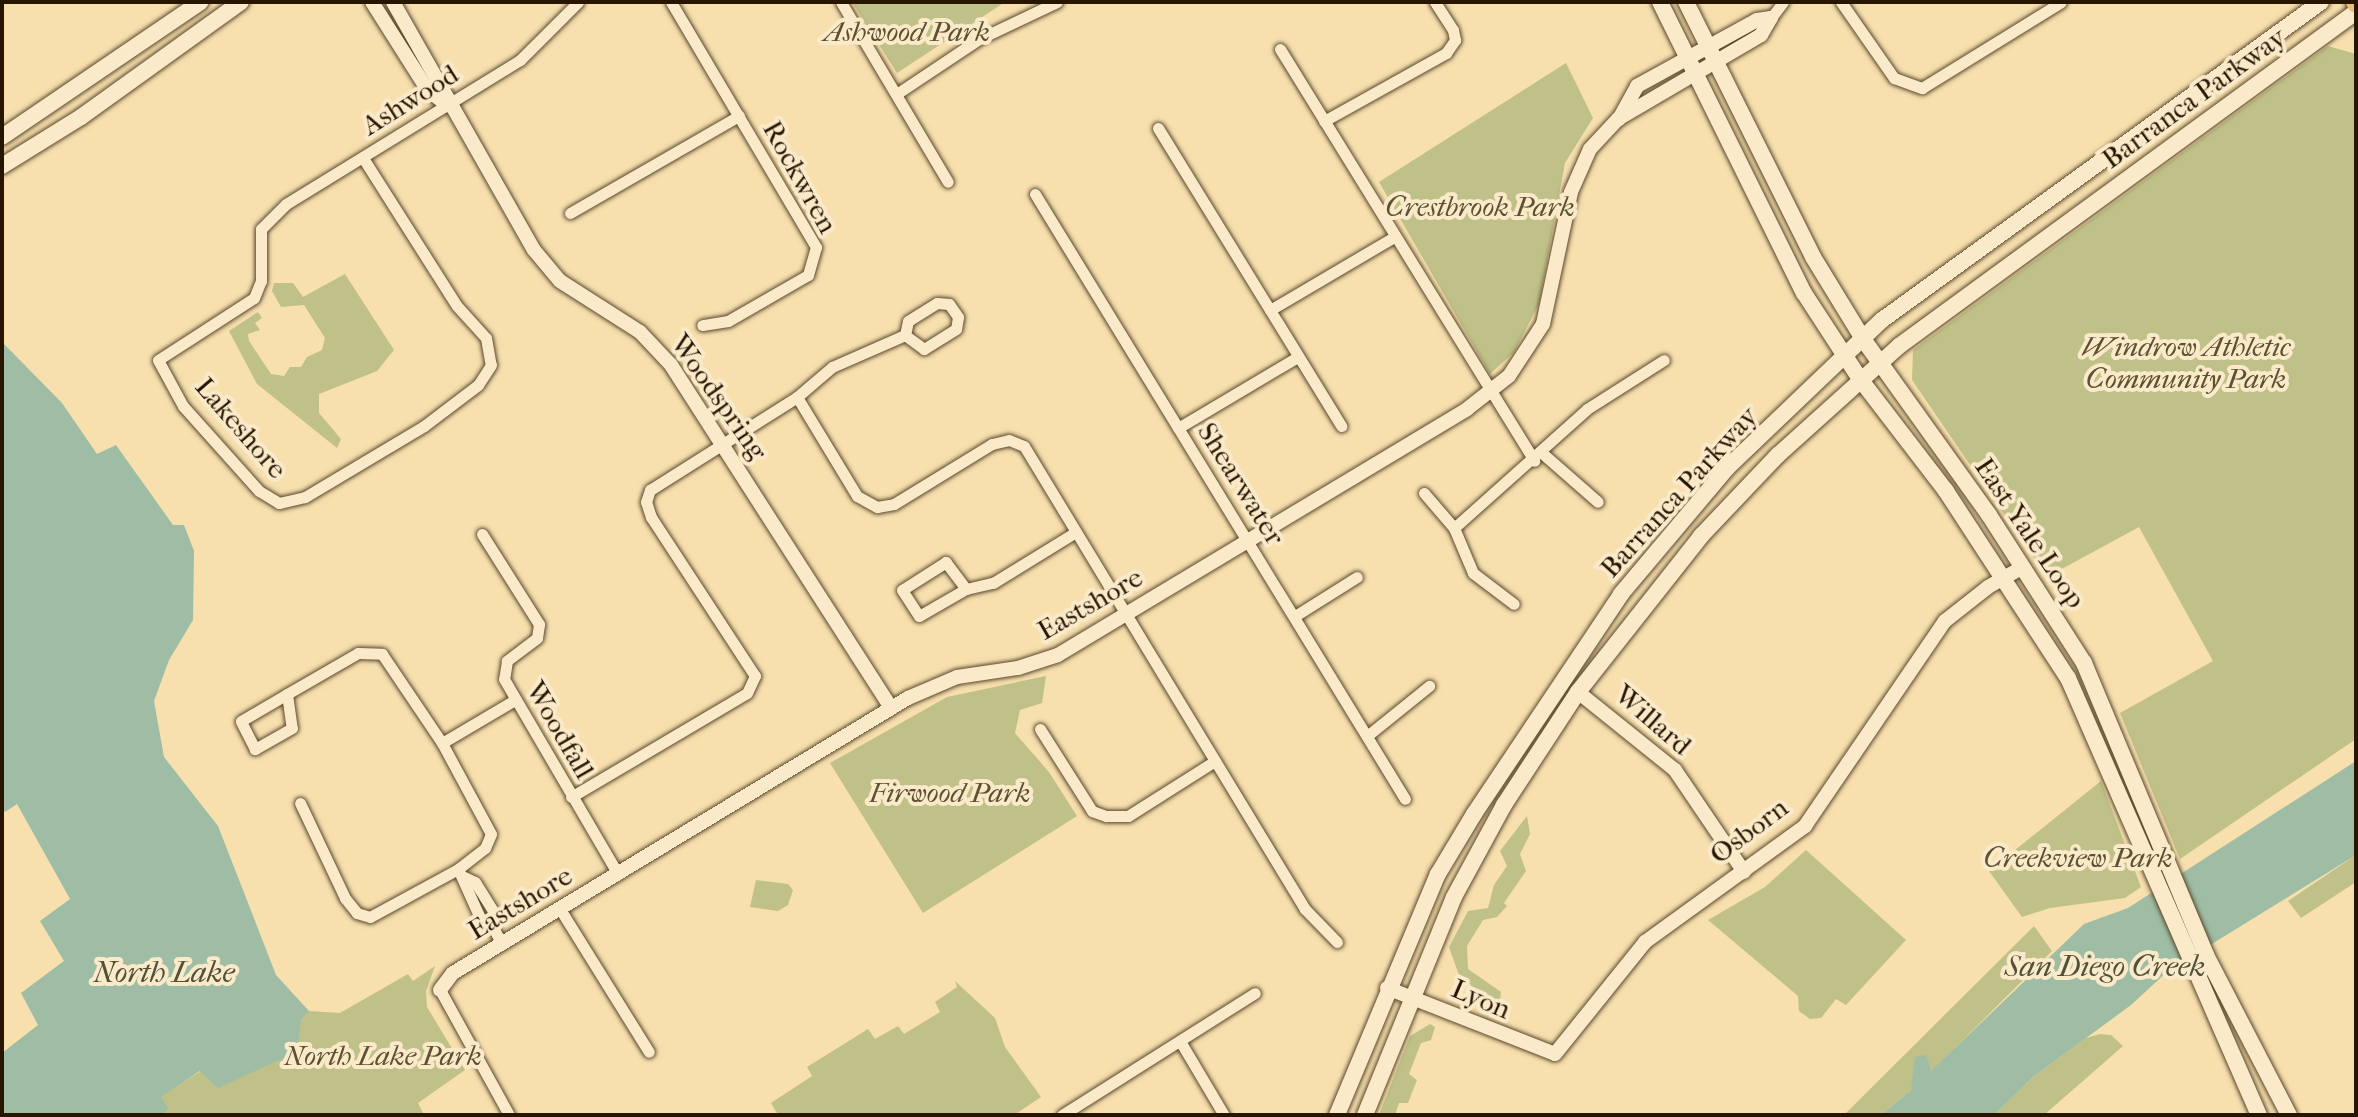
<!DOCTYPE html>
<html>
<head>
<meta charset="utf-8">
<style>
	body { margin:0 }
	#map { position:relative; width:2358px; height:1117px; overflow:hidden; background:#f7dfae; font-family:"IM FELL French Canon",serif }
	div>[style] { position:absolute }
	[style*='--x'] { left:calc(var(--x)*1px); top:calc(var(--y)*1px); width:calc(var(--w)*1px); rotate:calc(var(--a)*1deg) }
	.green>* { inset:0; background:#bfc188 }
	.water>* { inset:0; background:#9ebda4 }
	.roads { filter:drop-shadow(0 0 2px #5b482c) drop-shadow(0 0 2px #5b482c) }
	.minor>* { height:11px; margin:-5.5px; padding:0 5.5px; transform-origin:5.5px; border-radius:5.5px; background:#faeaca }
	.tertiary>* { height:14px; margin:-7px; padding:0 7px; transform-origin:7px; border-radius:7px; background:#faeaca }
	.secondary>* { height:16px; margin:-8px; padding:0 8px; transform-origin:8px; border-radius:8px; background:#faeaca }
	.primary>* { height:18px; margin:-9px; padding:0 9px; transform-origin:9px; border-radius:9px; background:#ecc077 }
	span { translate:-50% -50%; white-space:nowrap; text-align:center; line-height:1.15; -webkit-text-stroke:8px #faeaca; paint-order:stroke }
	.park-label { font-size:28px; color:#5c5130; font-style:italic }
	.street-label { font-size:28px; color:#271500 }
	.water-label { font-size:30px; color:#515039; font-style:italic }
	.frame { position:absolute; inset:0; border:4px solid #271500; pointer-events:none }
</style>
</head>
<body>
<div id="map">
	<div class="green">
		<div style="clip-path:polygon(852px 2px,1000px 2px,1002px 4px,897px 73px)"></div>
		<div style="clip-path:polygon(2328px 46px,2356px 54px,2356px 739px,2180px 859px,2120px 713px,2213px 661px,2139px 527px,2047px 577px,1912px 380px,1913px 350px)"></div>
		<div style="clip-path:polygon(1566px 63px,1593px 118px,1565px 163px,1539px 304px,1514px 352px,1490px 374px,1379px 182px)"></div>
		<div style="clip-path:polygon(345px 274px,394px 350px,377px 371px,319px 394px,319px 413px,341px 439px,337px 448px,257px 384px,229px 331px,258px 312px,262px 318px,255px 323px,260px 330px,248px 334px,249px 341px,271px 374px,284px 376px,290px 367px,301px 367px,307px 357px,322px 350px,325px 338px,304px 305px,281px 307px,272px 291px,274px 283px,293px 283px,303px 297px)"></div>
		<div style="clip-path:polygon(1046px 676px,1042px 703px,1020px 710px,1015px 733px,1049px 772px,1077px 816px,923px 913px,830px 763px,947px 697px)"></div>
		<div style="clip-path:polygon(2101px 781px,2141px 887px,2125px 898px,2050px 908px,2022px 917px,1989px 871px)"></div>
		<div style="clip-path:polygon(1527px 816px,1530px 834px,1520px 854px,1526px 871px,1504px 903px,1507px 906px,1497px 917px,1483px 920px,1467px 946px,1468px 969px,1501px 992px,1498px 1015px,1465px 1000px,1471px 985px,1459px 975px,1449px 947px,1468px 911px,1488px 908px,1494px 885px,1507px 866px,1500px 851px)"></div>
		<div style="clip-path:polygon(1806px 850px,1906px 940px,1846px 1005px,1836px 999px,1821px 1018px,1810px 1019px,1799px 1011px,1798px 996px,1708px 920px,1765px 887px)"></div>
		<div style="clip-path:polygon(2356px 855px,2356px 882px,2301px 918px,2288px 901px)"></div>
		<div style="clip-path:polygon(756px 880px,788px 884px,793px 890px,788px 905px,778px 911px,750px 907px)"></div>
		<div style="clip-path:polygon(2034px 926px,2052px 951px,1931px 1072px,1927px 1056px,1911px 1090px,1881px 1115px,1844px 1115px)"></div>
		<div style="clip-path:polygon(435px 966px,426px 991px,427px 1007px,465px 1070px,418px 1103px,424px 1115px,163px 1115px,169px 1109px,160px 1097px,201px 1071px,301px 1021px,309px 1011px,340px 1013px,408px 974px,413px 981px)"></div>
		<div style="clip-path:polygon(955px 981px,995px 1018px,1005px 1047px,1041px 1097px,1014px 1115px,778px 1115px,771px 1103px,812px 1076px,807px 1067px,868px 1029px,875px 1039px,898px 1026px,904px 1034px,940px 1012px,935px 1002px,957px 987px)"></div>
		<div style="clip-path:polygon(1430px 1024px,1435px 1027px,1431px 1040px,1421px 1043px,1409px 1074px,1417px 1080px,1408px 1103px,1399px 1103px,1395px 1115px,1379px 1115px,1410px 1036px)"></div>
		<div style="clip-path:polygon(2100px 1034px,2111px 1035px,2123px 1046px,2044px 1115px,1994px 1115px,2033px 1077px,2086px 1038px)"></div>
	</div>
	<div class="water">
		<div style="clip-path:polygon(2px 342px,62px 403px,97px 454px,116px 445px,173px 525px,184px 525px,194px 551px,193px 620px,169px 660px,154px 701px,164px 757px,218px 826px,276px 975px,309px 1011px,301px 1021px,297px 1052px,218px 1088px,200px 1071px,161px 1097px,169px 1109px,163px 1115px,2px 1115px,2px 1053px,38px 1025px,21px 993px,64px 961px,40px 921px,70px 899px,17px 804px,5px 812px,2px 808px)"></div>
		<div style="clip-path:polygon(2356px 761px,2356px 855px,2168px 971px,2131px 1005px,2033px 1077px,1994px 1115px,1881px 1115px,1911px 1090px,1915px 1057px,1927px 1055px,1931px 1071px,2084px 924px,2128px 908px)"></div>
	</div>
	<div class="roads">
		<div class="minor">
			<div style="--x:671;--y:2;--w:285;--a:59.4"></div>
			<div style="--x:816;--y:247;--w:29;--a:106"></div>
			<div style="--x:808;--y:275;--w:92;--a:150.1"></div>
			<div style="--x:728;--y:321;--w:26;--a:171"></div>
			<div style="--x:841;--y:2;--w:209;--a:59.3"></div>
			<div style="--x:1841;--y:2;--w:93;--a:55.1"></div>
			<div style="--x:1894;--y:78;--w:30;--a:20"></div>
			<div style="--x:1922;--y:88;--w:163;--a:-31.7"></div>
			<div style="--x:1771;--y:18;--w:20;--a:-53"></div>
			<div style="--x:1280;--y:49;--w:484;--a:58.3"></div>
			<div style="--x:898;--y:93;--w:97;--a:-33.7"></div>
			<div style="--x:979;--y:39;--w:86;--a:-25.4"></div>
			<div style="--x:1324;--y:121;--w:140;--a:-29.1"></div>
			<div style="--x:1446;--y:53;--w:16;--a:-55"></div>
			<div style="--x:1455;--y:40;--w:10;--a:-101"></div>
			<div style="--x:1453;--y:30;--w:33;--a:-123"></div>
			<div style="--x:1158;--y:128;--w:350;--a:58.4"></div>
			<div style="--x:363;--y:158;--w:175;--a:57.6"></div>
			<div style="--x:457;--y:306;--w:43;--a:47.8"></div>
			<div style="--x:486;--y:338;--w:27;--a:80"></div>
			<div style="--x:491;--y:365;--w:24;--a:123"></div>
			<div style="--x:478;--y:385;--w:68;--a:142.8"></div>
			<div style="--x:424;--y:426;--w:139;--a:149.2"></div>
			<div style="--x:305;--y:497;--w:27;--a:167"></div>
			<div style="--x:279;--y:503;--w:23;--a:-149"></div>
			<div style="--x:259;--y:491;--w:114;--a:-131.8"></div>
			<div style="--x:183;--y:406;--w:52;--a:-118.5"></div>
			<div style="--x:158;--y:360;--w:114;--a:-32.9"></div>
			<div style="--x:254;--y:298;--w:18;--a:-68"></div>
			<div style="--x:261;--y:281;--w:52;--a:-90"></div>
			<div style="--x:261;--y:229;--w:35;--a:-45"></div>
			<div style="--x:286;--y:204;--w:275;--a:-31.6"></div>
			<div style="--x:520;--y:60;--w:82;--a:-45"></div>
			<div style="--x:1035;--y:194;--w:709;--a:58.55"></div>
			<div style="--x:570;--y:213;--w:195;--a:-29.9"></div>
			<div style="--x:1270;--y:310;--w:144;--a:-30.5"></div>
			<div style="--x:797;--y:397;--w:116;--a:58.8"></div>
			<div style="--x:857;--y:496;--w:23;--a:29"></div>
			<div style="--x:877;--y:507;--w:17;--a:-10"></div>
			<div style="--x:894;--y:504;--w:115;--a:-31.5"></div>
			<div style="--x:992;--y:444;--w:17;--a:-13"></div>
			<div style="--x:1009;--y:440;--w:16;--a:22"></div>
			<div style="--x:1024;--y:446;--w:542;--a:58.75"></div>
			<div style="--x:1305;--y:909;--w:46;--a:45.9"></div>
			<div style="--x:1178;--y:428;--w:137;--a:-30.7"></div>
			<div style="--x:1542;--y:453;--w:74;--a:41.2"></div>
			<div style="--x:1424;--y:493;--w:46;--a:49.4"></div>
			<div style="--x:1454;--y:528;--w:49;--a:67.1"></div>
			<div style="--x:1473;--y:573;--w:51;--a:37.1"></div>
			<div style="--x:1454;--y:528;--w:178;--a:-41.8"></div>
			<div style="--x:1587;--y:409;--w:91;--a:-32.5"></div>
			<div style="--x:482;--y:534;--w:107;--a:57.7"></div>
			<div style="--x:539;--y:624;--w:14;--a:98"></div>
			<div style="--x:537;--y:638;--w:38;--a:143"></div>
			<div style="--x:507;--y:661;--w:18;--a:99"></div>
			<div style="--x:504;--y:679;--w:226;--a:59.7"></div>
			<div style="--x:966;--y:589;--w:34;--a:-127"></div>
			<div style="--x:946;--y:562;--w:52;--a:147.5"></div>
			<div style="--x:902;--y:590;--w:31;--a:57"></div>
			<div style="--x:919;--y:616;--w:54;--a:-29.9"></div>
			<div style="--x:966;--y:589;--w:28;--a:-13"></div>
			<div style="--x:993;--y:583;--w:97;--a:-31.6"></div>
			<div style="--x:1295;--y:616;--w:73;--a:-32.2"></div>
			<div style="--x:287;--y:694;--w:34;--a:82"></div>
			<div style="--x:292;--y:728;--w:43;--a:150.4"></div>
			<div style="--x:255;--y:749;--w:31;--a:-117"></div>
			<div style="--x:241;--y:721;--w:53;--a:-30.4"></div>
			<div style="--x:287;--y:694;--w:82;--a:-30"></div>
			<div style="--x:358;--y:653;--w:24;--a:2"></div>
			<div style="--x:382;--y:654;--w:107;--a:56"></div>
			<div style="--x:442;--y:743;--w:103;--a:61.7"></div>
			<div style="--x:491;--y:834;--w:15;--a:113"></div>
			<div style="--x:485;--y:848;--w:34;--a:142"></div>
			<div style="--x:458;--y:869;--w:100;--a:151.4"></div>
			<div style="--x:370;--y:917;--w:14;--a:-163"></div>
			<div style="--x:357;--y:913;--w:19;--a:-129"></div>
			<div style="--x:345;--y:898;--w:105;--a:-115.3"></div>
			<div style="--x:1040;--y:729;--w:97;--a:57.6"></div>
			<div style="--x:1092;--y:811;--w:15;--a:20"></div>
			<div style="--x:1106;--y:816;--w:22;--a:0"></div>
			<div style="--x:1128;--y:816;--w:103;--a:-32.3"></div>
			<div style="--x:1367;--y:736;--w:80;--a:-38.9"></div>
			<div style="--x:442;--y:743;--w:82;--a:-30.6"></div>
			<div style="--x:571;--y:797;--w:204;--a:-30.6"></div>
			<div style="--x:747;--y:693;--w:19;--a:-65"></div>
			<div style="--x:755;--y:676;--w:190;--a:-123.2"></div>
			<div style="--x:651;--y:517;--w:16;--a:-108"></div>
			<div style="--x:646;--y:502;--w:13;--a:-72"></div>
			<div style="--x:650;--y:490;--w:174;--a:-32.3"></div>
			<div style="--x:797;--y:397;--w:46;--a:-40.6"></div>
			<div style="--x:832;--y:367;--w:80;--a:-23.7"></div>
			<div style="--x:905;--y:335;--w:14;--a:-78"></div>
			<div style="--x:908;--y:321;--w:34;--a:-32"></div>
			<div style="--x:937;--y:303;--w:12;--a:5"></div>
			<div style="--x:949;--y:304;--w:16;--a:55"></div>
			<div style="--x:958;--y:317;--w:12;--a:99"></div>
			<div style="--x:956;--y:329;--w:38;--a:148"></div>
			<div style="--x:924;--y:349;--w:24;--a:-144"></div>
			<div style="--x:458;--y:869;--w:54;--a:65.8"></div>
			<div style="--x:480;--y:918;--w:13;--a:29"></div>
			<div style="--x:491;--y:924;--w:23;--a:61"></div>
			<div style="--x:462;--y:876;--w:14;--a:25"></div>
			<div style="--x:475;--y:882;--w:34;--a:58"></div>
			<div style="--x:493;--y:911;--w:13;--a:99"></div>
			<div style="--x:560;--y:909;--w:168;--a:58.1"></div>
			<div style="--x:440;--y:990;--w:143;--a:61.1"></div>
			<div style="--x:1180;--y:1041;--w:86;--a:59.3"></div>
			<div style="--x:1062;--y:1115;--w:228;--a:-32.3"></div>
		</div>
		<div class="tertiary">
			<div style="--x:372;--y:2;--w:103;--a:57.7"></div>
			<div style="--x:427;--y:89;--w:26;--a:39"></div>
			<div style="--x:393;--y:2;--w:285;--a:60.4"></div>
			<div style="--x:534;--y:250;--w:40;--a:50"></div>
			<div style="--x:560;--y:281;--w:95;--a:32.5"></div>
			<div style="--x:640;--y:332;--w:45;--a:46.8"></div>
			<div style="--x:671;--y:365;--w:407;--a:57.3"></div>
			<div style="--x:1619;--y:119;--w:38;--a:-61"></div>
			<div style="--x:1637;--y:86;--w:137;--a:-28.8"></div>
			<div style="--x:1757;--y:20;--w:14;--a:-8"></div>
			<div style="--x:1578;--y:692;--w:124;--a:38.8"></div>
			<div style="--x:1675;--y:770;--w:123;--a:55.9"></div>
			<div style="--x:1387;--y:988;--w:180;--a:21.4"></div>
			<div style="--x:1555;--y:1054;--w:144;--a:-51.2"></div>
			<div style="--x:1645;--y:942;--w:198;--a:-35.9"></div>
			<div style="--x:1805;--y:826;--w:248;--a:-55.7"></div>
			<div style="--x:1945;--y:621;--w:55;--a:-38.3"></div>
			<div style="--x:1988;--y:587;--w:40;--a:-29.7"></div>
			<div style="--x:440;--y:990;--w:21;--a:-53"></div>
			<div style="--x:453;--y:973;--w:532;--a:-31.15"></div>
			<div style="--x:908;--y:698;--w:53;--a:-23.2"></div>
			<div style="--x:957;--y:677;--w:62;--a:-8.4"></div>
			<div style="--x:1018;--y:668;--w:42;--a:-18"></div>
			<div style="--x:1058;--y:655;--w:477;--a:-31"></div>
			<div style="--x:1467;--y:409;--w:53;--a:-38.2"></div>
			<div style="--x:1509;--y:376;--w:62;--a:-56.8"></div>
			<div style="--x:1543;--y:324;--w:135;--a:-78"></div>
			<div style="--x:1571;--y:192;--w:47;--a:-66.2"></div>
			<div style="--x:1590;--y:149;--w:41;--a:-47"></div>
			<div style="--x:1618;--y:119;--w:166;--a:-30.4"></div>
			<div style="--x:1761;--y:35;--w:20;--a:-60"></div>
		</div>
		<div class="secondary">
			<div style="--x:1660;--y:2;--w:325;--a:63.7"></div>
			<div style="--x:1804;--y:293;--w:103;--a:56.9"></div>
			<div style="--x:1860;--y:379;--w:141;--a:52.5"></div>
			<div style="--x:1946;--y:491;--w:223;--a:56.9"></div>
			<div style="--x:2068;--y:678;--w:477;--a:66.4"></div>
			<div style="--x:1686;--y:2;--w:285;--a:63.5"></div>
			<div style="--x:1813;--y:257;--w:96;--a:58.6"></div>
			<div style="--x:1863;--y:339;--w:216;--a:54.4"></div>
			<div style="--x:1989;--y:515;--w:176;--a:57.3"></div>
			<div style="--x:2084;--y:663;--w:316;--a:67.3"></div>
			<div style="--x:2206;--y:955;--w:180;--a:62.6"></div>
			<div style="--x:2;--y:137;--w:240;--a:-34.2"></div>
			<div style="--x:2;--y:166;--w:93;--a:-31.8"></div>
			<div style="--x:81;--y:117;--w:197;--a:-35.7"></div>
			<div style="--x:1337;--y:1115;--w:261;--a:-67.3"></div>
			<div style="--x:1438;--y:874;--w:70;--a:-59"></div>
			<div style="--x:1474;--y:814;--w:265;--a:-56.2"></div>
			<div style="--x:1621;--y:594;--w:165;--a:-49.9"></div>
			<div style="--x:1727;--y:468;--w:214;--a:-43.7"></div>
			<div style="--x:1882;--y:320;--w:542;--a:-35.92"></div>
			<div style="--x:1365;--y:1115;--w:235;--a:-67.8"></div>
			<div style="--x:1454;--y:897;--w:105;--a:-61.5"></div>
			<div style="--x:1504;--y:805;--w:135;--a:-56.8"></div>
			<div style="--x:1578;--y:692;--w:199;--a:-51.7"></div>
			<div style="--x:1701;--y:536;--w:112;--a:-46.5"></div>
			<div style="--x:1778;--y:455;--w:163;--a:-42"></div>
			<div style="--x:1899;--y:346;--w:566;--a:-36.16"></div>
		</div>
		<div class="primary">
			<div style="--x:2355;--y:2;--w:2;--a:63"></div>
		</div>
	</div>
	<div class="park-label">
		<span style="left:907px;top:32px">Ashwood Park</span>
		<span style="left:1480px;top:207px">Crestbrook Park</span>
		<span style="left:2186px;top:363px">Windrow Athletic<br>Community Park</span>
		<span style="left:950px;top:793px">Firwood Park</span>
		<span style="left:2078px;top:858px">Creekview Park</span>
		<span style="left:383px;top:1056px">North Lake Park</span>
	</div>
	<div class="street-label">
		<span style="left:2194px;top:98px;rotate:-36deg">Barranca Parkway</span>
		<span style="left:410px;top:100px;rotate:-32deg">Ashwood</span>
		<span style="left:800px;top:177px;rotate:61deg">Rockwren</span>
		<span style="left:719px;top:397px;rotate:55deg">Woodspring</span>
		<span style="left:241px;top:428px;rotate:49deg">Lakeshore</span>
		<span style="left:1241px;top:484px;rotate:58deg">Shearwater</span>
		<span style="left:1679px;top:492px;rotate:-48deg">Barranca Parkway</span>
		<span style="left:2030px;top:533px;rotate:56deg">East Yale Loop</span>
		<span style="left:1090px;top:604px;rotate:-30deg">Eastshore</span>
		<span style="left:1653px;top:720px;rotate:41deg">Willard</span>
		<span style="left:560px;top:730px;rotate:60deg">Woodfall</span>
		<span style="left:1749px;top:831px;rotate:-37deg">Osborn</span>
		<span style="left:520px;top:903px;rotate:-31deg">Eastshore</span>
		<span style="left:1481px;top:999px;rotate:23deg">Lyon</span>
	</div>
	<div class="water-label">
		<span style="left:2105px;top:967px">San Diego Creek</span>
		<span style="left:164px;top:973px">North Lake</span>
	</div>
	<div class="frame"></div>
</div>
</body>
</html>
